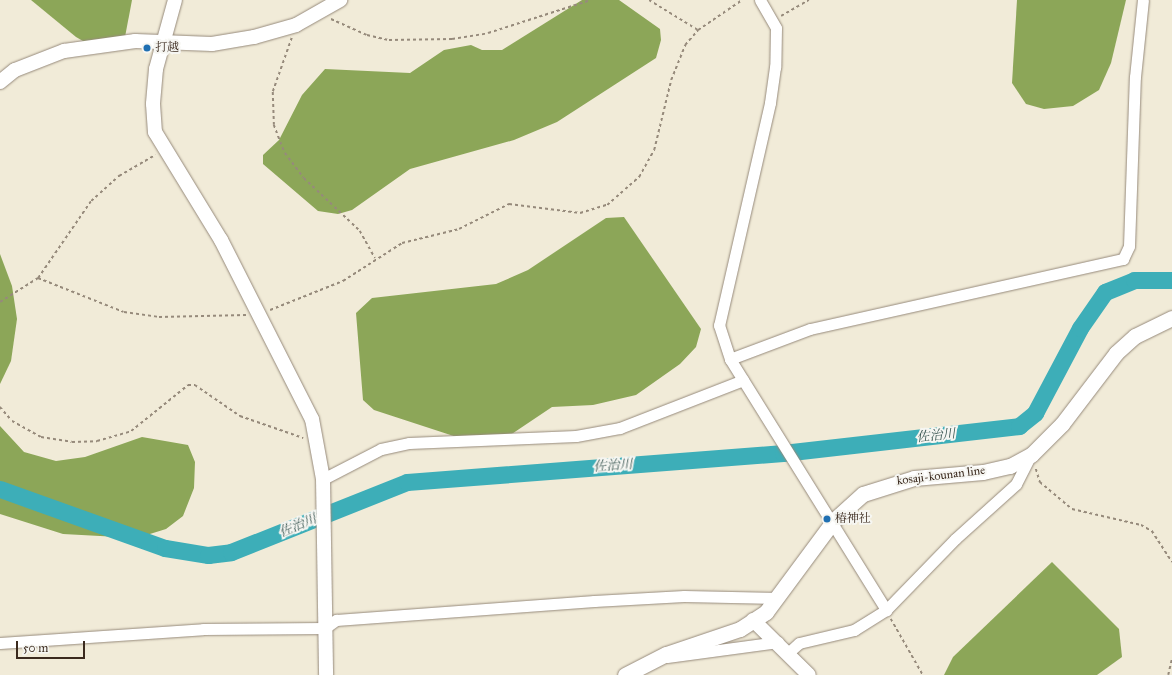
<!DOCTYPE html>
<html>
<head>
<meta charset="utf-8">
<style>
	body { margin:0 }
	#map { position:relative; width:1172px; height:675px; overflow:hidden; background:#f1ebd8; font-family:"IM FELL Great Primer","Noto Serif JP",serif }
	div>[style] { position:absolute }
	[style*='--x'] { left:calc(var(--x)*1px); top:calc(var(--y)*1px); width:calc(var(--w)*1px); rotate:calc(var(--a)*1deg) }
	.forest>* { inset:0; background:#8ca658 }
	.river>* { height:17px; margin:-8.5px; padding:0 8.5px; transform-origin:8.5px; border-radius:8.5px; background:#3daeb8 }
	.path>* { height:1.5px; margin-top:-0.75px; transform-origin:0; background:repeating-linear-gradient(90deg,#968a7b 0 3px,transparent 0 6px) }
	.roads { filter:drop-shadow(0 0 1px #968a7b) drop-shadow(0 0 1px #968a7b) }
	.minor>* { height:11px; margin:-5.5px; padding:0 5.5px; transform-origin:5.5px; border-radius:5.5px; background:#fff }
	.tertiary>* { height:14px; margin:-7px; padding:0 7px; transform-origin:7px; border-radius:7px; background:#fff }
	.secondary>* { height:15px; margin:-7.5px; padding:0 7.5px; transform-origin:7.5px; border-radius:7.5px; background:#fff }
	.dots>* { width:11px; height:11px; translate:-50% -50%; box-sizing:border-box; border:2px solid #f6f6f2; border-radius:50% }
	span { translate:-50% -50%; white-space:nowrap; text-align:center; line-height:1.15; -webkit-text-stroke:4px #f6f6f2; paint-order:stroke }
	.poi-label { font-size:12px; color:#3b2a1e }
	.left { translate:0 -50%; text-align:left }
	.street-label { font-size:12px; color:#3b2a1e }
	.water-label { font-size:13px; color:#3c5854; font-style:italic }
	.scale { position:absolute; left:16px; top:641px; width:69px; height:18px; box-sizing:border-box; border:2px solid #3b2a1e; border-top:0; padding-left:5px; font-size:12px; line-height:14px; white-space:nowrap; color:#3b2a1e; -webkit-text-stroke:3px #f6f6f2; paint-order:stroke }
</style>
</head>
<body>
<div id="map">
	<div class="forest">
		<div style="clip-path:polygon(31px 0,132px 0,125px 37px,97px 49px,76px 37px)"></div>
		<div style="clip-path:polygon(582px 0,619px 0,660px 29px,661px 40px,656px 58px,557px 122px,514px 140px,410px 169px,352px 210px,338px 214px,318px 211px,263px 164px,263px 155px,279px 140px,302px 95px,325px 69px,410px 73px,444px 50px,471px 45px,482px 50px,502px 50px)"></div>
		<div style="clip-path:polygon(1017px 0,1126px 0,1111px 63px,1099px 90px,1073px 106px,1044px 109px,1026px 104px,1012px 83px)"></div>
		<div style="clip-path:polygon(624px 217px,701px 329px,696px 347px,680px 364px,636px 395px,593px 405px,552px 407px,500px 442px,475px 443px,374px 410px,363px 400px,356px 313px,372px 298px,496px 284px,528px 270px,606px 218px)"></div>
		<div style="clip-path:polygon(0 254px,12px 286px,17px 319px,11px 361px,0 384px)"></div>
		<div style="clip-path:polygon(0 426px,24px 452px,56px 461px,85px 457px,142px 437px,188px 445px,195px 462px,194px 488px,183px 516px,166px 529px,137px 538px,63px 534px,0 514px)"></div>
		<div style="clip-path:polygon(1052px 562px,1119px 629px,1122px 657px,1097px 675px,944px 675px,953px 657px)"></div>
	</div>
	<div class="river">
		<div style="--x:0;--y:489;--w:175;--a:19.7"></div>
		<div style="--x:165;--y:548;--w:44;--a:9.2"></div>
		<div style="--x:208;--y:555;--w:23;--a:-7"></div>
		<div style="--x:231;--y:552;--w:189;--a:-21.7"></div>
		<div style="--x:407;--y:482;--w:377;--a:-4.4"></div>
		<div style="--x:783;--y:453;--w:238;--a:-6.5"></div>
		<div style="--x:1019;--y:426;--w:21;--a:-39"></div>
		<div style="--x:1035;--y:413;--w:96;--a:-62.1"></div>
		<div style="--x:1080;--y:328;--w:44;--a:-55.2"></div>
		<div style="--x:1105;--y:292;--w:31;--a:-22"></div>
		<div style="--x:1134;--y:280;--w:38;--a:0"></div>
	</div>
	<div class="path">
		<div style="--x:649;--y:0;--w:57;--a:31.5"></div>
		<div style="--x:781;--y:16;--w:32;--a:-30"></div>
		<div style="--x:331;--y:19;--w:39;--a:24"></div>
		<div style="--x:367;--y:35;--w:23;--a:13"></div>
		<div style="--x:389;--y:40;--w:63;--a:-0.9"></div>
		<div style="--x:452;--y:39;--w:36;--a:-9"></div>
		<div style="--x:488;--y:33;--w:108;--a:-17.8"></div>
		<div style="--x:292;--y:38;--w:57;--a:109.4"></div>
		<div style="--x:273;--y:92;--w:33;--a:88"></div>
		<div style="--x:274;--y:125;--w:30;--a:69"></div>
		<div style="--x:285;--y:153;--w:31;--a:53"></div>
		<div style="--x:304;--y:178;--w:77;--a:43.4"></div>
		<div style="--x:360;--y:231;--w:31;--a:61"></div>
		<div style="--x:38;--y:278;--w:92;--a:21.6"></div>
		<div style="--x:124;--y:312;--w:35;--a:8"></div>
		<div style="--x:159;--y:317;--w:87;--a:-1.3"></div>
		<div style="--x:0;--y:302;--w:45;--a:-32.3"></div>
		<div style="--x:38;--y:278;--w:93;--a:-55.5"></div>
		<div style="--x:91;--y:201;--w:38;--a:-42"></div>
		<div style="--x:119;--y:176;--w:42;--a:-30.3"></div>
		<div style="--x:270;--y:310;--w:79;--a:-21.7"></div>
		<div style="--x:343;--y:281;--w:70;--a:-32.8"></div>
		<div style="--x:402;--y:243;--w:59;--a:-13.8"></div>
		<div style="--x:459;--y:229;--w:56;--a:-26.6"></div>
		<div style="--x:509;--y:204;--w:72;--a:7.2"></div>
		<div style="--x:580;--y:213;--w:28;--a:-17"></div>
		<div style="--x:607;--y:205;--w:43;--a:-41.2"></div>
		<div style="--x:639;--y:177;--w:31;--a:-61"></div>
		<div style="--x:654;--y:150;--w:72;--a:-76.3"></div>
		<div style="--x:671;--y:80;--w:38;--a:-68"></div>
		<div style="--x:685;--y:45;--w:20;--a:-49"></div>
		<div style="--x:698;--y:30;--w:53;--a:-34.3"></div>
		<div style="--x:0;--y:407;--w:18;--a:49"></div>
		<div style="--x:12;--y:421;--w:33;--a:29"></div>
		<div style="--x:41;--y:437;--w:31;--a:9"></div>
		<div style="--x:72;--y:442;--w:25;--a:-2"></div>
		<div style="--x:97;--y:441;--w:35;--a:-16"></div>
		<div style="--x:131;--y:431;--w:73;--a:-38.9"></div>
		<div style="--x:188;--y:385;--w:7;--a:0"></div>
		<div style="--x:195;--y:385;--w:55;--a:34.6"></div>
		<div style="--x:240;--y:416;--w:67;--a:19.2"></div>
		<div style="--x:1036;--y:469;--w:14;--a:73"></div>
		<div style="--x:1040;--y:482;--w:42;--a:40.2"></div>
		<div style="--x:1072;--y:509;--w:71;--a:13.1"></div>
		<div style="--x:1141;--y:525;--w:13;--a:29"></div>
		<div style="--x:1152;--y:531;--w:37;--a:57"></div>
		<div style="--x:891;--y:619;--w:64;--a:60.3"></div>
		<div style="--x:1168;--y:675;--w:17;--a:-77"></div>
	</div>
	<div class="roads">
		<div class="minor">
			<div style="--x:760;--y:0;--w:32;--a:60"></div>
			<div style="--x:776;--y:28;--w:39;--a:91"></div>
			<div style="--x:775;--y:67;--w:36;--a:98"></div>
			<div style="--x:770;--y:103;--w:228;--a:102.9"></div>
			<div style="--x:719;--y:325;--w:36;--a:72"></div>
			<div style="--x:730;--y:359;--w:296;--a:58.1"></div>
			<div style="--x:730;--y:359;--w:85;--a:-20.6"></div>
			<div style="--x:810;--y:329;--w:321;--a:-12.6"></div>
			<div style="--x:1123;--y:259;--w:14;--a:-65"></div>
			<div style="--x:1129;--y:246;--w:169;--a:-88"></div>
			<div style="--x:1135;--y:77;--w:77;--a:-84.1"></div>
			<div style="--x:323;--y:479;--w:65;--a:-27.3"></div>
			<div style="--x:381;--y:449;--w:29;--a:-12"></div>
			<div style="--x:409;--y:443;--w:167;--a:-2.4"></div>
			<div style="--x:576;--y:436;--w:45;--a:-10.3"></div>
			<div style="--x:620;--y:428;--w:132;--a:-21.3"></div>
			<div style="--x:0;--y:643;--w:203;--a:-3.9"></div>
			<div style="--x:203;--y:629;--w:122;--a:-0.5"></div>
			<div style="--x:325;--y:628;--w:14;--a:-36"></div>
			<div style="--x:336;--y:620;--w:259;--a:-4.2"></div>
			<div style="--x:594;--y:601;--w:90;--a:-3.2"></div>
			<div style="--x:684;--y:596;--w:94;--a:1.2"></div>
			<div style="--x:789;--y:652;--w:13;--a:-42"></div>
			<div style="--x:799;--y:643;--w:57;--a:-13.3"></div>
			<div style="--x:854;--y:630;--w:38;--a:-32"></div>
			<div style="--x:886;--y:610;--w:99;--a:-45.8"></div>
			<div style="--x:955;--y:539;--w:82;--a:-42"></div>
			<div style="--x:1016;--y:484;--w:33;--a:-63"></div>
			<div style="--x:667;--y:657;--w:112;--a:-7.7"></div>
		</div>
		<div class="tertiary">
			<div style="--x:175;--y:0;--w:72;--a:105.4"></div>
			<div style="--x:156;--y:69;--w:35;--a:95"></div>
			<div style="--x:153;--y:104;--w:28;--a:86"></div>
			<div style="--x:155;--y:132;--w:127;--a:58.6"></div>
			<div style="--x:221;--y:240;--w:201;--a:63.1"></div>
			<div style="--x:312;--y:419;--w:61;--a:79.6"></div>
			<div style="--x:323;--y:479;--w:196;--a:89.1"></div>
			<div style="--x:0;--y:82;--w:19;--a:-39"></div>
			<div style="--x:15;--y:70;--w:53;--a:-21.2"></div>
			<div style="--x:64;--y:51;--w:72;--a:-8"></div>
			<div style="--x:135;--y:41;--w:77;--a:2.2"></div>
			<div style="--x:212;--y:44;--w:43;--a:-9.5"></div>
			<div style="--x:254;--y:37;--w:44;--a:-15.9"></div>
			<div style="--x:296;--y:25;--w:51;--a:-29.6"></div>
			<div style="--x:753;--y:620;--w:78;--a:44.5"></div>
		</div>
		<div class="secondary">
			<div style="--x:625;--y:675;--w:46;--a:-27.1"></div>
			<div style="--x:666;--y:654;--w:78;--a:-18.7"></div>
			<div style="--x:740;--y:629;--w:31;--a:-33"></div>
			<div style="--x:766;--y:612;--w:114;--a:-53.5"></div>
			<div style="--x:834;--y:520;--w:39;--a:-42"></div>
			<div style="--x:863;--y:494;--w:53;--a:-17.4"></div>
			<div style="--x:914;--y:478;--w:69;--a:-5"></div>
			<div style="--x:983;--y:472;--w:28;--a:-13"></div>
			<div style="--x:1010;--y:466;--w:24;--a:-28"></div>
			<div style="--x:1031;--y:455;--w:44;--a:-45"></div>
			<div style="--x:1062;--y:424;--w:89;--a:-52.7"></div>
			<div style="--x:1116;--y:353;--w:25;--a:-42"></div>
			<div style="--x:1135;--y:336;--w:41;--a:-25.9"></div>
		</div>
	</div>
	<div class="dots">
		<div style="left:147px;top:48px;background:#1f6fb2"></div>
		<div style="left:827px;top:519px;background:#1f6fb2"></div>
	</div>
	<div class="poi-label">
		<span class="left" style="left:155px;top:48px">打越</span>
		<span class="left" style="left:835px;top:519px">椿神社</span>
	</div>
	<div class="street-label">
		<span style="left:941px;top:476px;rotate:-7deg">kosaji-kounan line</span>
	</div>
	<div class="water-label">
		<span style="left:936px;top:436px;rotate:-6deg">佐治川</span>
		<span style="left:613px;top:466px;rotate:-4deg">佐治川</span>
		<span style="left:298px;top:526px;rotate:-23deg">佐治川</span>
	</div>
	<div class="scale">50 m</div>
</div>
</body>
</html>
